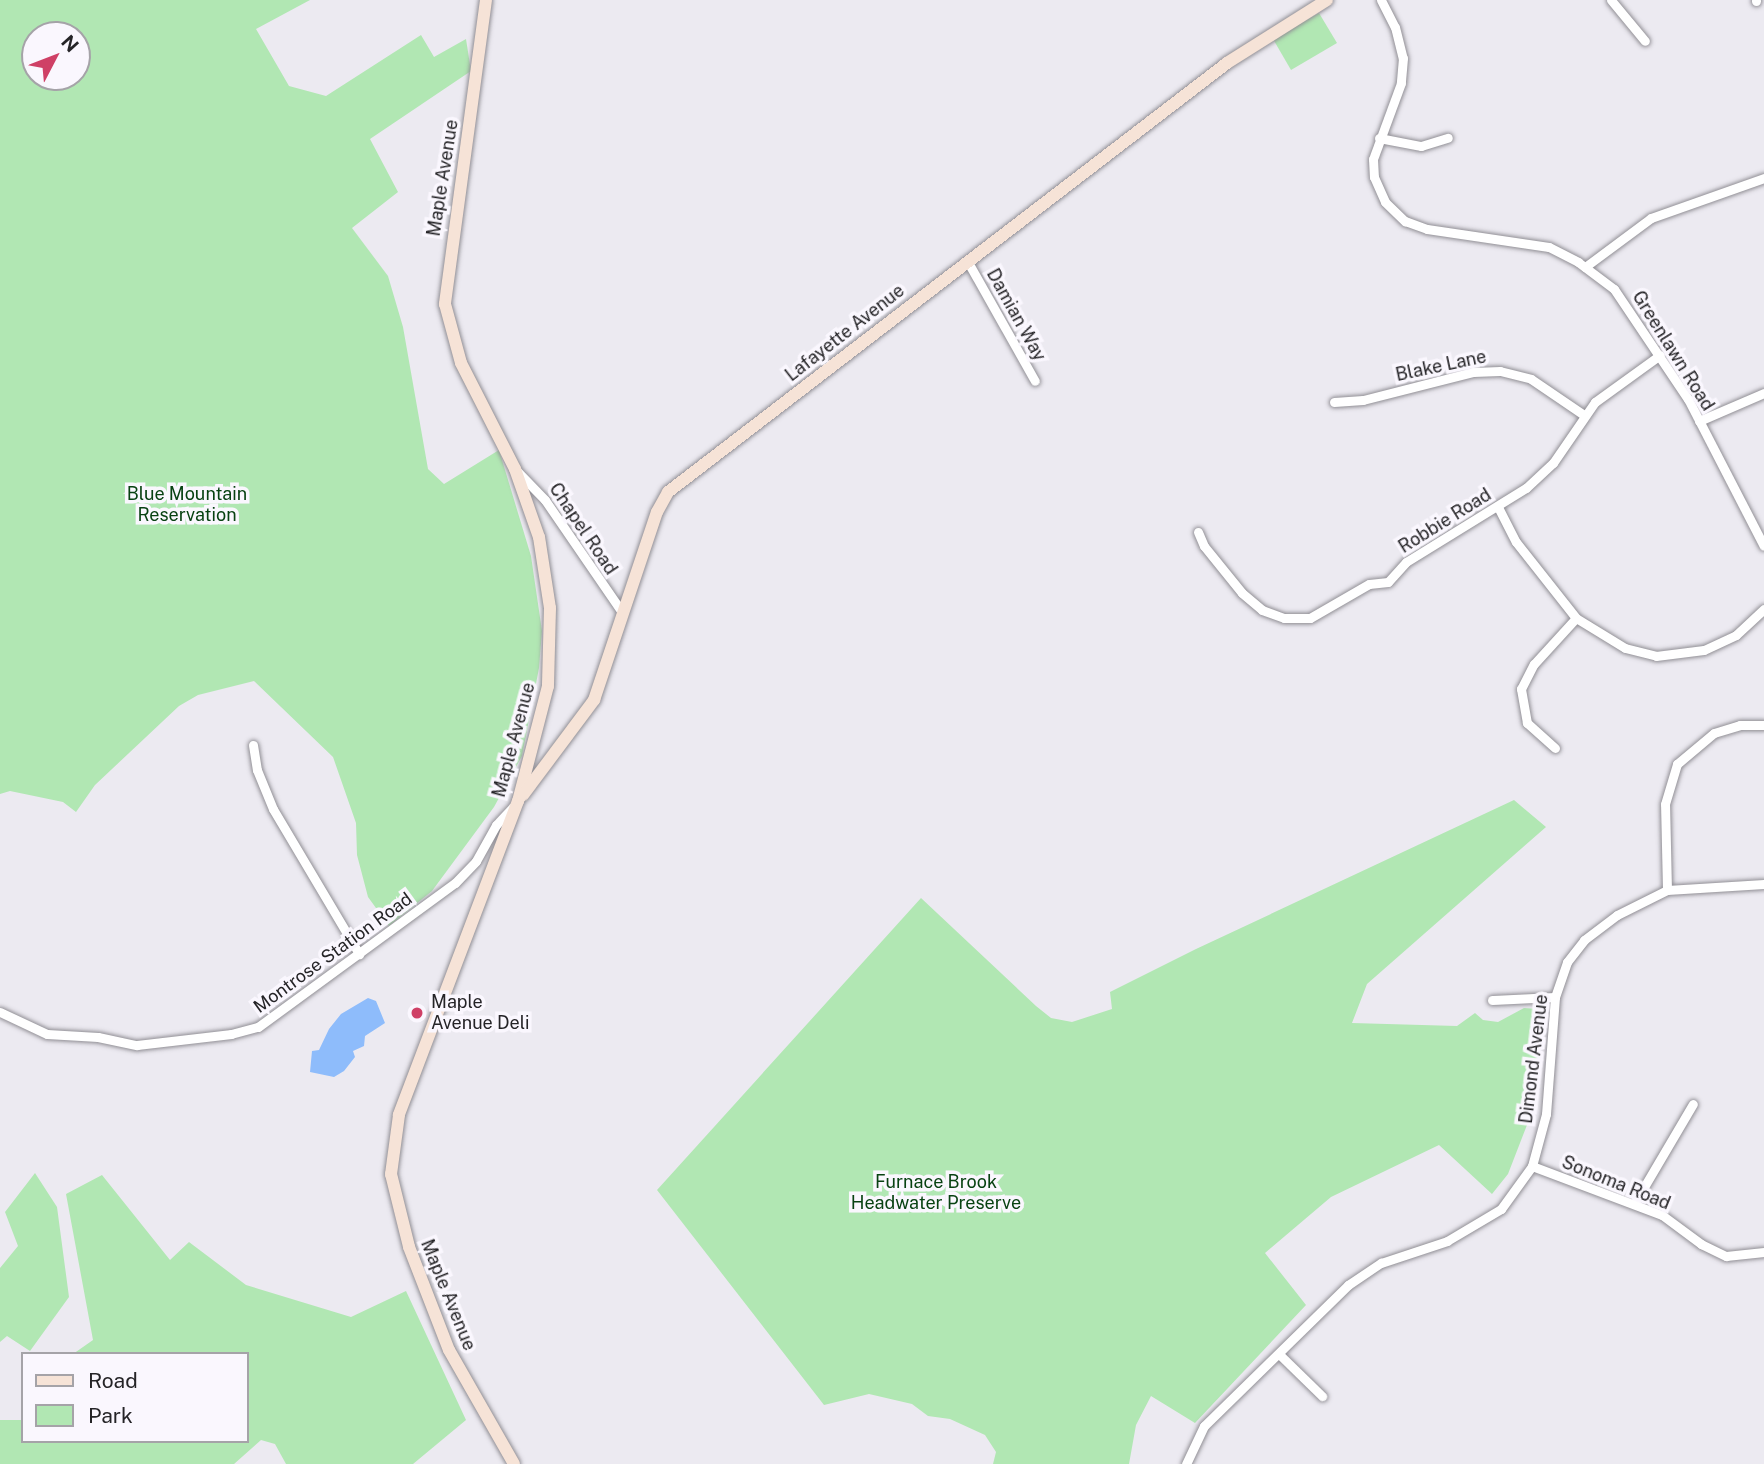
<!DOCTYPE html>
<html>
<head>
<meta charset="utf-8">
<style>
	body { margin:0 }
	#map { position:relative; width:1764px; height:1464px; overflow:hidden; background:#eceaf1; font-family:"Public Sans",sans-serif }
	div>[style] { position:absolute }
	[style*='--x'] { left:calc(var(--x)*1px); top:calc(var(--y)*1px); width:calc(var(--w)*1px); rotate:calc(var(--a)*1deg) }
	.green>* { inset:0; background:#b1e7b3 }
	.water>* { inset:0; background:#8ebcfb }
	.roads { filter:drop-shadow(0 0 2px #918f95) drop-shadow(0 0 2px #918f95) }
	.street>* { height:9px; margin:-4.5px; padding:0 4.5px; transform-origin:4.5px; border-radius:4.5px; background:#fff }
	.secondary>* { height:12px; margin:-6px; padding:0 6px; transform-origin:6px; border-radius:6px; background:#f6e3d7 }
	.dots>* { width:19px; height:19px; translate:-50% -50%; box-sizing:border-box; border:4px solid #faf7fe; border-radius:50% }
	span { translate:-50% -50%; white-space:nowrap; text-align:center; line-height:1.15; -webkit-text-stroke:7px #faf7fe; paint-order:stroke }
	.street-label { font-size:18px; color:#252427 }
	.park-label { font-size:18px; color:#084212 }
	.poi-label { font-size:18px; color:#252427 }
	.left { translate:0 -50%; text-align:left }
	.legend { position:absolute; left:21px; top:1352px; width:228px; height:91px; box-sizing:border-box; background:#faf7fe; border:2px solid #a5a3a8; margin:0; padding:9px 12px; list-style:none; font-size:21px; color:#252427 }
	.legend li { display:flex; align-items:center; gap:14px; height:35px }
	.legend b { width:35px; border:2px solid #a5a3a8 }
	.north { position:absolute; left:21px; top:21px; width:70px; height:70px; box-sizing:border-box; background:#faf7fe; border:2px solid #a5a3a8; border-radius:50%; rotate:48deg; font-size:19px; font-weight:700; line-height:28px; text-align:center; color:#252427 }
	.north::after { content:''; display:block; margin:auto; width:24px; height:32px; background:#cf4066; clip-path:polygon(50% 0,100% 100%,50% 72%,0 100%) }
</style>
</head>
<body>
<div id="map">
	<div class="green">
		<div style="clip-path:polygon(evenodd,0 0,310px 0,256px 29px,289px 86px,326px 96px,421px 35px,434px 57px,466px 39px,471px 71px,370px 139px,398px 192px,352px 228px,388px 276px,403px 327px,428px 469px,444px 484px,499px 450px,531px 556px,542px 631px,539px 668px,522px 756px,494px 807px,432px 891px,389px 926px,368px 897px,357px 855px,356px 823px,333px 757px,254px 681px,198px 695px,179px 706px,95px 785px,76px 812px,63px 802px,10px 791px,0 794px,0 0,35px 35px,77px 35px,77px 77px,35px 77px,35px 35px)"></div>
		<div style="clip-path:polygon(1319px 13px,1337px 43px,1291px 70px,1273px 39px)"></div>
		<div style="clip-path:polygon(1514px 800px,1546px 827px,1367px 984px,1352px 1023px,1457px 1026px,1475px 1013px,1483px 1020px,1498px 1022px,1524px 1008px,1538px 1009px,1542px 1017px,1532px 1112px,1508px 1174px,1492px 1194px,1439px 1145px,1331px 1197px,1265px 1253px,1306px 1305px,1195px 1423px,1151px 1396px,1136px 1425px,1129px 1464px,993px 1464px,996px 1452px,985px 1435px,950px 1419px,928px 1416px,912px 1404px,869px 1394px,824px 1405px,657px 1190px,921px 898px,1036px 1006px,1051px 1018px,1072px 1022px,1112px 1009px,1110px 992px,1196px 949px)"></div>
		<div style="clip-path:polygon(35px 1173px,57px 1207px,69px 1297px,30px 1351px,7px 1336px,0 1342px,0 1268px,18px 1246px,5px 1212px)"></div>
		<div style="clip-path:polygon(102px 1175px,170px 1260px,189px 1242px,246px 1285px,351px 1317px,406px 1291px,466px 1420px,413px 1464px,286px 1464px,275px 1444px,261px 1440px,234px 1464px,0 1464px,0 1420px,23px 1420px,23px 1441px,247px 1441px,247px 1354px,73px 1354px,93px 1340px,66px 1194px)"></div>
	</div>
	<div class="water">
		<div style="clip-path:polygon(368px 998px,376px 1001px,385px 1023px,365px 1036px,364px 1046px,353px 1051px,355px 1057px,344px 1071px,334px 1077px,310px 1072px,312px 1051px,319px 1050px,329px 1029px,341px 1014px)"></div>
	</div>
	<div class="roads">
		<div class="street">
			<div style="--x:1381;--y:0;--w:30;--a:63"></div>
			<div style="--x:1395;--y:27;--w:32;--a:76"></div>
			<div style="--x:1403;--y:58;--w:25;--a:95"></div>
			<div style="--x:1401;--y:83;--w:81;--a:110.2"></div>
			<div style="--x:1373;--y:159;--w:18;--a:87"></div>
			<div style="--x:1374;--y:177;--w:27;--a:66"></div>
			<div style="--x:1385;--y:202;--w:28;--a:44"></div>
			<div style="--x:1405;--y:221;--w:23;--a:20"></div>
			<div style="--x:1427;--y:229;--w:123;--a:8.4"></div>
			<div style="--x:1549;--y:247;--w:33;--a:27"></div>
			<div style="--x:1578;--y:262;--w:45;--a:36.9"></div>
			<div style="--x:1614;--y:289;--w:133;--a:56.1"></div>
			<div style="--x:1688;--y:399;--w:165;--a:62.7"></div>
			<div style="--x:1611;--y:0;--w:53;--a:50.3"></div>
			<div style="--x:1756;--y:0;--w:1;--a:90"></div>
			<div style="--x:1379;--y:138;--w:43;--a:10.8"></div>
			<div style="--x:1421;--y:146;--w:28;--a:-17"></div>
			<div style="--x:969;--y:264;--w:134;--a:60.6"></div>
			<div style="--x:1585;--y:267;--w:82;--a:-36.6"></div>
			<div style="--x:1651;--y:218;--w:120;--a:-19.5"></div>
			<div style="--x:1334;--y:402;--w:29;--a:-4"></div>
			<div style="--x:1363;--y:400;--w:114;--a:-14.3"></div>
			<div style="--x:1473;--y:372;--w:27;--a:-2"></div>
			<div style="--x:1500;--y:371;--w:32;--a:14"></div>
			<div style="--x:1531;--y:379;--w:64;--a:34.2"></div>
			<div style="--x:1699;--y:421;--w:71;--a:-23.3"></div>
			<div style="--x:515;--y:469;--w:43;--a:45.9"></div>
			<div style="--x:545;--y:500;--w:136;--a:55.5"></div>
			<div style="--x:1498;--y:507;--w:39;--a:63"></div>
			<div style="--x:1516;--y:542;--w:97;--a:51.7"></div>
			<div style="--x:1576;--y:618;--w:57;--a:31.5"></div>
			<div style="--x:1625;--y:648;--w:32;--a:14"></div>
			<div style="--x:1656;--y:656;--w:48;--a:-7.1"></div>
			<div style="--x:1704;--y:650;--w:35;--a:-25"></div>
			<div style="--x:1736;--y:635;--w:38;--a:-43"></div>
			<div style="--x:1198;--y:532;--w:15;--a:67"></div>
			<div style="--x:1204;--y:546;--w:60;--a:51"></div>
			<div style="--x:1242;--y:593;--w:26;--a:40"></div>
			<div style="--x:1262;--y:610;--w:23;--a:20"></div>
			<div style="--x:1284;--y:618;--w:26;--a:0"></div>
			<div style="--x:1310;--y:618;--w:68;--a:-30"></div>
			<div style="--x:1369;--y:584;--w:19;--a:-6"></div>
			<div style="--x:1388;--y:582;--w:27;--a:-48"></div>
			<div style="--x:1406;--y:562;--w:141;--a:-31.7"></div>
			<div style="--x:1526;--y:488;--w:37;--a:-43"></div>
			<div style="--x:1553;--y:463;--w:74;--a:-55.5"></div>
			<div style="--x:1595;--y:402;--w:80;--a:-35.9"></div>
			<div style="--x:253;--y:745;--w:25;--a:81"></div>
			<div style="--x:257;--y:770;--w:42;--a:67.7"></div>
			<div style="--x:273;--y:809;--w:169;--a:59.3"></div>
			<div style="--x:1555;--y:748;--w:38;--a:-138"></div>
			<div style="--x:1527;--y:723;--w:35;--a:-100"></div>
			<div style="--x:1521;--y:689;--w:28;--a:-63"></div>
			<div style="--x:1534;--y:664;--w:62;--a:-47.6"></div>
			<div style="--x:1667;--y:890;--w:86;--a:-91.3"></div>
			<div style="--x:1665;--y:804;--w:42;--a:-73.3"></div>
			<div style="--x:1677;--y:764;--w:48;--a:-40"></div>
			<div style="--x:1714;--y:733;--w:27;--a:-17"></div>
			<div style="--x:1740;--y:725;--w:24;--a:0"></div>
			<div style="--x:1492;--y:1000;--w:63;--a:-2.7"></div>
			<div style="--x:0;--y:1012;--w:52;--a:25.1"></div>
			<div style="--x:47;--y:1034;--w:51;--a:3.4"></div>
			<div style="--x:98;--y:1037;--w:40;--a:12"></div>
			<div style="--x:137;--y:1045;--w:95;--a:-6.7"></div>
			<div style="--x:231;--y:1034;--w:28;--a:-15"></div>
			<div style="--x:258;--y:1027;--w:244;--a:-36.2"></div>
			<div style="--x:455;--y:883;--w:30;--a:-46"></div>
			<div style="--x:476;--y:861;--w:41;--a:-60.9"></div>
			<div style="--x:496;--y:825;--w:25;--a:-47"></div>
			<div style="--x:1532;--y:1166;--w:139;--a:20.7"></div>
			<div style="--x:1662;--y:1215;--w:49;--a:36.6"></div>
			<div style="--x:1701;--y:1244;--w:28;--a:26"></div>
			<div style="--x:1726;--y:1256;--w:38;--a:-6"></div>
			<div style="--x:1634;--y:1204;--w:116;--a:-59.5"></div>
			<div style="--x:1280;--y:1355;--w:59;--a:44.3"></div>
			<div style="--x:1186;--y:1464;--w:42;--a:-64.7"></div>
			<div style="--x:1204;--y:1426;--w:202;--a:-44.4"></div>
			<div style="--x:1348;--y:1285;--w:40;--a:-34"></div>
			<div style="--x:1381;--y:1263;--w:70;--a:-18.4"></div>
			<div style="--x:1447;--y:1241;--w:63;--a:-30.7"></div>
			<div style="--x:1501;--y:1209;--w:53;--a:-54.2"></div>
			<div style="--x:1532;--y:1166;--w:54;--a:-74.9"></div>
			<div style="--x:1546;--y:1114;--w:117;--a:-85.6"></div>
			<div style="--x:1555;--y:997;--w:37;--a:-71"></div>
			<div style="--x:1567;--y:962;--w:28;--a:-52"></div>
			<div style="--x:1584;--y:940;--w:41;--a:-37.1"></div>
			<div style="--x:1617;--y:915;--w:56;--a:-26.6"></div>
			<div style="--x:1667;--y:890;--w:97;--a:-3.5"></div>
		</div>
		<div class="secondary">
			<div style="--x:486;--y:0;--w:307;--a:97.7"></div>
			<div style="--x:445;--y:304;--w:61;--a:74.8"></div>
			<div style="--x:461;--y:363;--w:119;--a:63"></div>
			<div style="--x:515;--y:469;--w:72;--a:70.6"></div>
			<div style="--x:539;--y:537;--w:72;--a:81.2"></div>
			<div style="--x:550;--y:608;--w:78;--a:91.5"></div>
			<div style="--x:548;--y:686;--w:119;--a:104.6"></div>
			<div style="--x:518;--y:801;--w:336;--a:110.8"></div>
			<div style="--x:399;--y:1115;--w:60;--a:97.7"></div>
			<div style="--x:391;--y:1174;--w:75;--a:76.1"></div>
			<div style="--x:409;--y:1247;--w:110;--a:68.8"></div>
			<div style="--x:449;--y:1350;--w:131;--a:60.3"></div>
			<div style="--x:523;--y:795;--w:119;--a:-53.2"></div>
			<div style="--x:594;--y:700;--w:198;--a:-71.5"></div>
			<div style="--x:657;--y:512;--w:23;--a:-61"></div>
			<div style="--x:668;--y:492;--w:705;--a:-37.5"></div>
			<div style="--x:1227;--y:63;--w:118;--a:-32.2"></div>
		</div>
	</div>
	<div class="dots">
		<div style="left:417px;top:1013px;background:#cf4066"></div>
	</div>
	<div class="street-label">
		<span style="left:443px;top:178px;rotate:-81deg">Maple Avenue</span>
		<span style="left:1016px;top:315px;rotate:61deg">Damian Way</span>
		<span style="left:845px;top:333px;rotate:-38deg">Lafayette Avenue</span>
		<span style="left:1673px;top:351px;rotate:58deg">Greenlawn Road</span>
		<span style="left:1441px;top:366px;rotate:-12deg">Blake Lane</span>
		<span style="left:1445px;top:521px;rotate:-32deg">Robbie Road</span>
		<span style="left:583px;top:529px;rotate:56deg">Chapel Road</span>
		<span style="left:514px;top:740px;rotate:-75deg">Maple Avenue</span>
		<span style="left:333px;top:953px;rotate:-36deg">Montrose Station Road</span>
		<span style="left:1534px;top:1059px;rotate:-83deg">Dimond Avenue</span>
		<span style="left:1616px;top:1183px;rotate:22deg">Sonoma Road</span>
		<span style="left:448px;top:1295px;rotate:68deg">Maple Avenue</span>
	</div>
	<div class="park-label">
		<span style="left:187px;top:505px">Blue Mountain<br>Reservation</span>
		<span style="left:936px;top:1193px">Furnace Brook<br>Headwater Preserve</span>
	</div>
	<div class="poi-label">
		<span class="left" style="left:431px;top:1013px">Maple<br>Avenue Deli</span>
	</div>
	<ul class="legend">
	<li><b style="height:9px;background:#f6e3d7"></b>Road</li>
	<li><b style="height:19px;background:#b1e7b3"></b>Park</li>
	</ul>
	<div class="north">N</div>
</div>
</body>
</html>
